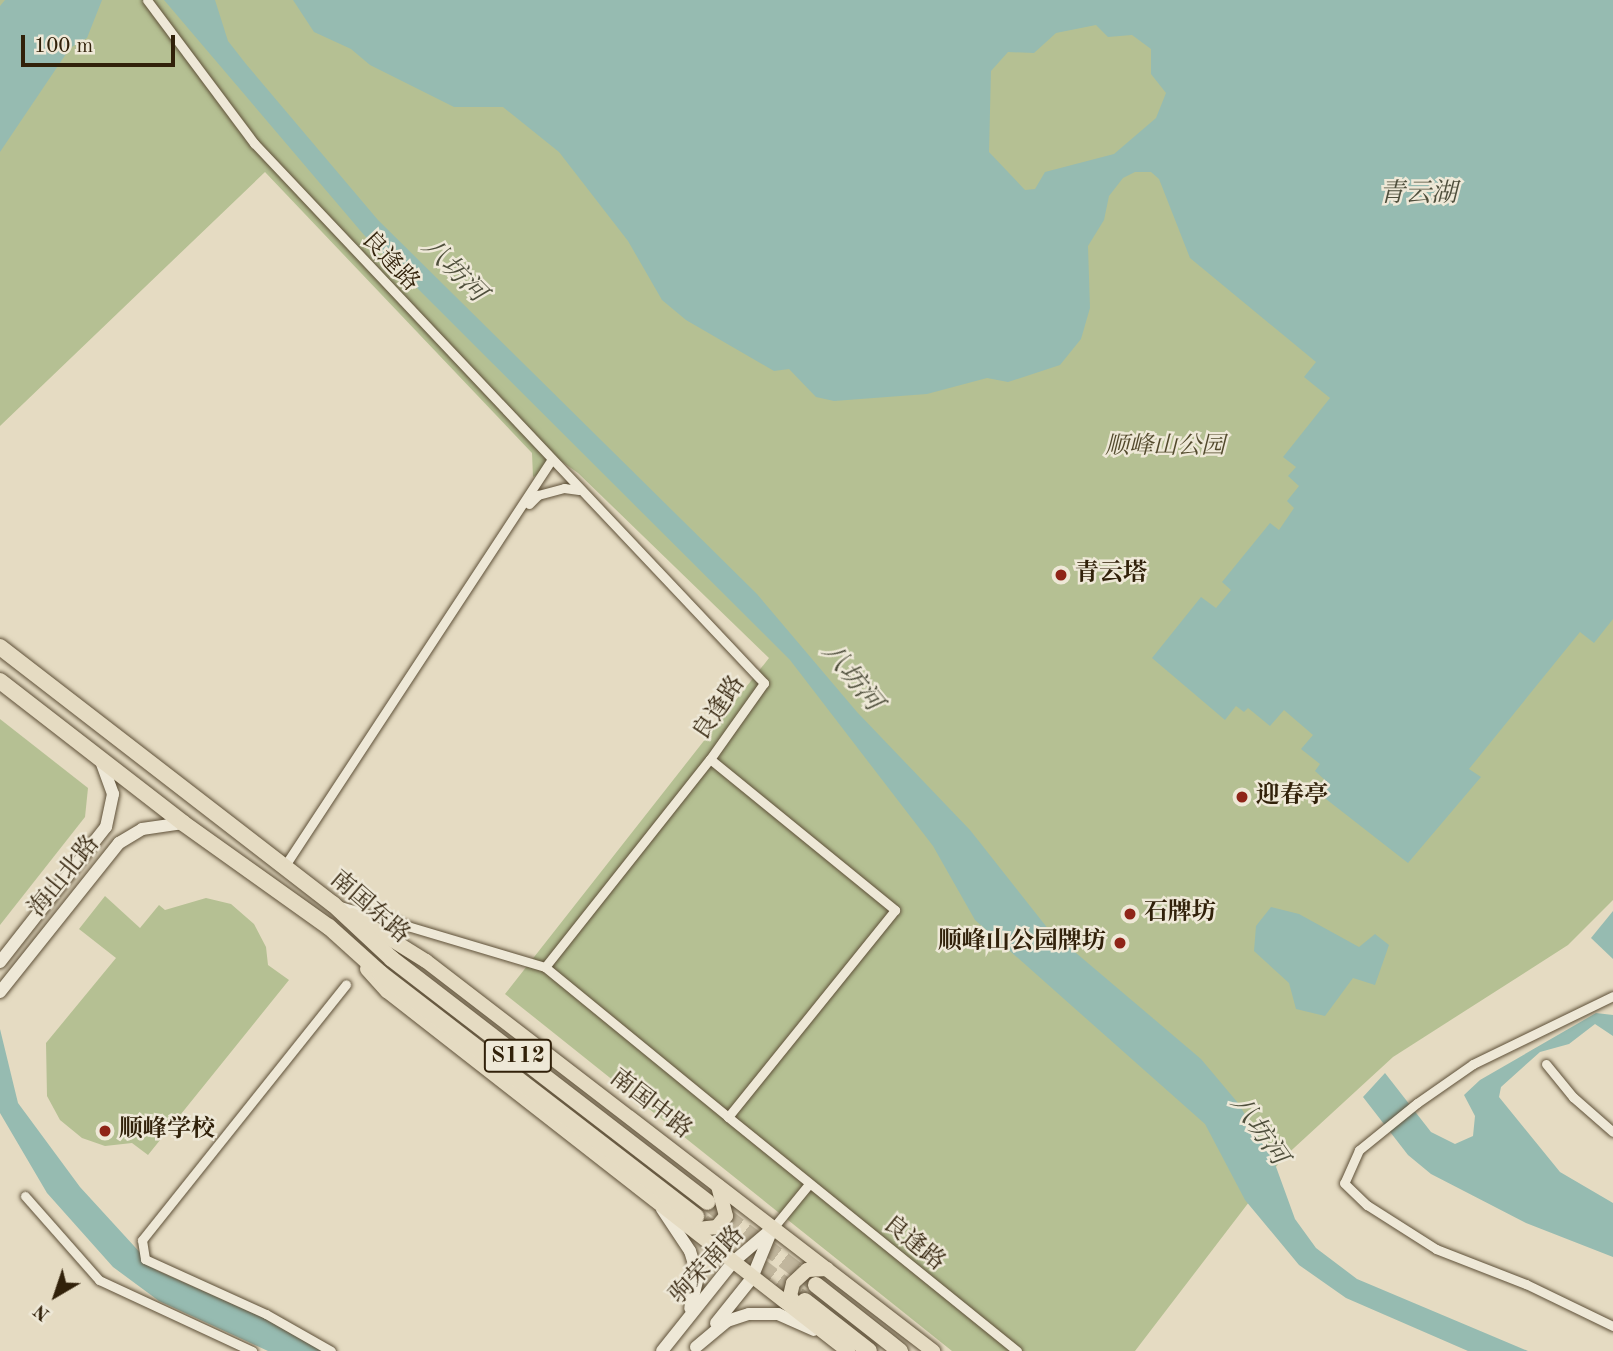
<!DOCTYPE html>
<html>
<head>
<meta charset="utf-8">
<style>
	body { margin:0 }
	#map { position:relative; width:1613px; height:1351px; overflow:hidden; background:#e5dbc2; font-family:"Old Standard TT","Noto Serif SC",serif }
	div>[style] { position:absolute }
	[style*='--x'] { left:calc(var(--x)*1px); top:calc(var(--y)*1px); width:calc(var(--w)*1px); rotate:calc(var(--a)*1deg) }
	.green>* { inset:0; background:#b5c093 }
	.water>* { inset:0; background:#96bbb1 }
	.highway-tunnel>* { height:16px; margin-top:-8px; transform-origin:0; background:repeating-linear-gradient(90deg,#c1b69d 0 16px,transparent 0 24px) }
	.roads { filter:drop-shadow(0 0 2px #5e5038) drop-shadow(0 0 2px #5e5038) }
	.street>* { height:9px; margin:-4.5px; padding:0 4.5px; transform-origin:4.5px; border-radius:4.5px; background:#eee8d7 }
	.secondary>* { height:12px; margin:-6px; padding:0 6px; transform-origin:6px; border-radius:6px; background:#eee8d7 }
	.primary>* { height:14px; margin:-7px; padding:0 7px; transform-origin:7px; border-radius:7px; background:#e5dbc2 }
	.highway>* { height:16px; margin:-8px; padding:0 8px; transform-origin:8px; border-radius:8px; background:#e5dbc2 }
	.dots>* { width:19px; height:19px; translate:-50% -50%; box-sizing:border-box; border:4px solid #eee8d7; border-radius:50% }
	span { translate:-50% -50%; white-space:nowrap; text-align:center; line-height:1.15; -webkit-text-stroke:5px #eee8d7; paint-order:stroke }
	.shield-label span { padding:2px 5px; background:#eee8d7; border:2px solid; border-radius:5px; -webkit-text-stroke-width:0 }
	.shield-label { font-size:23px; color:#31210a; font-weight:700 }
	.street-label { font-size:24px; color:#31210a }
	.park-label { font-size:24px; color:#52492c; font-style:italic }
	.poi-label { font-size:24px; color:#31210a; font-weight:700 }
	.left { translate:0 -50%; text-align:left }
	.right { translate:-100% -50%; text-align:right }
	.water-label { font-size:26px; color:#4f4f3c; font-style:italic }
	.north { position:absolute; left:21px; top:1260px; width:70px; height:70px; -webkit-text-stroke:5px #eee8d7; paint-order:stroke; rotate:219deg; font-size:19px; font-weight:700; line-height:28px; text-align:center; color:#31210a }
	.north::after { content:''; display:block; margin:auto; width:24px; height:32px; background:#31210a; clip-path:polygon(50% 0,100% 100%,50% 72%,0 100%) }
	.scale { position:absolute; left:21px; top:35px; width:154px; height:32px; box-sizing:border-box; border:4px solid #31210a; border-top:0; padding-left:9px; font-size:21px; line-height:24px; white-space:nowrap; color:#31210a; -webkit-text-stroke:5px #eee8d7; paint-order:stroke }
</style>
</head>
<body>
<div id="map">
	<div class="green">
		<div style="clip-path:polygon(0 0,1613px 0,1613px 900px,1568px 945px,1393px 1057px,1282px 1159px,1135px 1351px,952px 1351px,505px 994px,769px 658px,578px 473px,561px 461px,533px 477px,532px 453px,265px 172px,0 426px)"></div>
		<div style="clip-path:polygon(0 719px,88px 788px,85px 817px,0 925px)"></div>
		<div style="clip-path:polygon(105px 896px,140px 928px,159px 905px,165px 910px,206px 898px,231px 904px,254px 924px,266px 947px,268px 965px,289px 980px,148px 1155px,132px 1143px,105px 1146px,82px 1138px,60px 1120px,47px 1096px,46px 1043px,116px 958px,79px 929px)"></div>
	</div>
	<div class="water">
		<div style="clip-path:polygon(5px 0,102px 0,87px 38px,70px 48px,0 152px,0 6px)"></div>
		<div style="clip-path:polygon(164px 0,215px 0,228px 41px,246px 64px,378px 220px,757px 594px,857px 712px,970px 830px,1049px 930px,1201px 1059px,1238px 1103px,1275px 1164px,1295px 1219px,1316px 1248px,1357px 1279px,1528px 1351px,1468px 1351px,1346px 1298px,1299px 1265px,1245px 1200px,1205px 1124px,975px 920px,933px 846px,790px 660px,364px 235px)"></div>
		<div style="clip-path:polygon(evenodd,293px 0,1613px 0,1613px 619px,1594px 643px,1580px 632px,1469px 769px,1481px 777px,1408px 863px,1317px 792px,1326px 781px,1315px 771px,1320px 764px,1301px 749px,1313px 735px,1284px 710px,1270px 726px,1248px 708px,1244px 712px,1236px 706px,1225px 720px,1152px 658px,1201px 597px,1216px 608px,1231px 590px,1222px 582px,1270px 523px,1279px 530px,1294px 508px,1287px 501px,1299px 486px,1288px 476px,1296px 467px,1283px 457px,1330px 398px,1304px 377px,1316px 362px,1190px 258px,1159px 179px,1151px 172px,1135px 172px,1123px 178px,1109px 196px,1104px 220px,1088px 246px,1090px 308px,1081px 339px,1060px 365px,1008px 382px,987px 378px,927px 394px,834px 401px,816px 397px,789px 369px,774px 371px,686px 320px,662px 300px,628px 241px,559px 152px,503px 107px,454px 107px,370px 65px,351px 49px,314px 32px,293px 0,1096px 25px,1108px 37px,1132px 35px,1151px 49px,1151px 74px,1166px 93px,1156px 118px,1114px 154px,1045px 172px,1035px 189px,1025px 190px,989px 152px,991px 71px,1008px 52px,1034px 53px,1056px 33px,1096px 25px)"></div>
		<div style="clip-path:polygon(1271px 907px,1299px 914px,1359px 947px,1375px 934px,1389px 945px,1375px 985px,1353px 978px,1325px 1016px,1296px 1009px,1289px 983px,1254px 951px,1256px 926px)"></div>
		<div style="clip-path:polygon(1613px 911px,1613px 959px,1591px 938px)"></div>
		<div style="clip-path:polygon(1596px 1013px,1613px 1015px,1613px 1036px,1595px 1024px,1569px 1044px,1540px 1052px,1501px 1087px,1499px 1097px,1560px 1172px,1613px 1203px,1613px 1257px,1526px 1223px,1431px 1174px,1408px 1155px,1363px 1097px,1385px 1073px,1431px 1132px,1455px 1144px,1473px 1136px,1475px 1116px,1464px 1095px,1480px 1080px)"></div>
		<div style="clip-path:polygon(0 1029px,18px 1103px,80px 1187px,156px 1270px,264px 1318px,323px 1351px,268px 1351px,159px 1301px,113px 1267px,47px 1193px,0 1113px)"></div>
	</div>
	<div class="highway-tunnel">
		<div style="--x:707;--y:1202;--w:134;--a:37.1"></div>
		<div style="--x:703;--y:1222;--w:125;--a:37.5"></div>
	</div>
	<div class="roads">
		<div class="street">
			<div style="--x:147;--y:0;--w:179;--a:53.2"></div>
			<div style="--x:254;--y:143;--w:743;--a:46.64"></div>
			<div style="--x:764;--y:683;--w:93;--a:125.4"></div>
			<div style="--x:710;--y:759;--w:239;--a:39.2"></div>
			<div style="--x:895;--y:910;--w:266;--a:128.9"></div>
			<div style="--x:728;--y:1117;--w:372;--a:39"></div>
			<div style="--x:529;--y:504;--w:13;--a:-45"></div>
			<div style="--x:538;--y:495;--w:27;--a:-15"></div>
			<div style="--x:564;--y:488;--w:15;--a:8"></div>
			<div style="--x:284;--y:867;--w:486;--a:-56.7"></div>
			<div style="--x:337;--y:905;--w:217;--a:16.6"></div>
			<div style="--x:545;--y:967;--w:237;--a:39.3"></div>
			<div style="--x:545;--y:967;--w:265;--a:-51.6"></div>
			<div style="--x:1613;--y:996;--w:156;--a:154.1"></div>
			<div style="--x:1473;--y:1064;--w:68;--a:145.1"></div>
			<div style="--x:1417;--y:1103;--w:75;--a:141"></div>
			<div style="--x:1359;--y:1150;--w:36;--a:114"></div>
			<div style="--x:1344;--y:1183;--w:32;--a:44"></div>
			<div style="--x:1367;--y:1205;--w:82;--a:32.5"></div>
			<div style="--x:1436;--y:1249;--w:97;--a:21.3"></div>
			<div style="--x:1526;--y:1284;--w:97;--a:25.8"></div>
			<div style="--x:1546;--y:1064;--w:43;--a:50.7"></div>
			<div style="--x:1573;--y:1097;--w:53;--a:41.2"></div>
			<div style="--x:25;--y:1196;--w:112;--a:48.6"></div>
			<div style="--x:99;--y:1280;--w:169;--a:24.9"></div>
			<div style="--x:773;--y:1228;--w:57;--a:-50.7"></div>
			<div style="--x:331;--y:1351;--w:75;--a:-150.4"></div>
			<div style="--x:266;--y:1314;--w:133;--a:-155.6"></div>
			<div style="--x:145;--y:1259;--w:19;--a:-99"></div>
			<div style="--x:142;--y:1240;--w:327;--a:-51.4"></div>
		</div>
		<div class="secondary">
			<div style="--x:0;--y:962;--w:172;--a:-51.9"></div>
			<div style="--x:106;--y:827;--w:34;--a:-78"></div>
			<div style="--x:113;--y:794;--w:37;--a:-110"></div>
			<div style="--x:0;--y:992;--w:191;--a:-51.4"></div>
			<div style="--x:119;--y:843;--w:27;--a:-31"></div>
			<div style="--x:142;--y:829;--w:41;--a:-8.3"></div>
			<div style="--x:662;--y:1209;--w:50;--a:56.3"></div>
			<div style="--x:690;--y:1251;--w:27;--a:73"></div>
			<div style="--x:698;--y:1277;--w:32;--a:104"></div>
			<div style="--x:716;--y:1323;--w:58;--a:-51.3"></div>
			<div style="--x:752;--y:1278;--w:50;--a:-67.6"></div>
			<div style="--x:696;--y:1347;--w:40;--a:-40"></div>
			<div style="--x:727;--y:1321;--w:23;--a:-18"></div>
			<div style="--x:749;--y:1314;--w:29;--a:0"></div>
			<div style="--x:778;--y:1314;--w:39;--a:24"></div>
			<div style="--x:662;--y:1351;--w:114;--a:-51.4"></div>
			<div style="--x:733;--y:1262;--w:52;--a:-40.4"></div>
		</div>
		<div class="primary">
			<div style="--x:352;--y:915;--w:87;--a:31.9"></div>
			<div style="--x:426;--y:961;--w:640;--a:37.57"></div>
			<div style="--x:367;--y:969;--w:30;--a:48"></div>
			<div style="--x:387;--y:991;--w:585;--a:37.99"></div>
			<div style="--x:689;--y:1225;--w:10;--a:24"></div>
			<div style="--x:698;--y:1229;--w:19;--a:-6"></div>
			<div style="--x:717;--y:1227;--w:14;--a:-51"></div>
			<div style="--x:726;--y:1216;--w:31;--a:-105"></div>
			<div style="--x:800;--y:1309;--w:16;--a:-128"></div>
			<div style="--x:790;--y:1296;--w:13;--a:-77"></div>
			<div style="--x:793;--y:1283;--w:19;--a:-43"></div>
			<div style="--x:807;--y:1270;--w:20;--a:-3"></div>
		</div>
		<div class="highway">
			<div style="--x:0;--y:647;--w:421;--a:37.7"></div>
			<div style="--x:333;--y:904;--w:81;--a:43"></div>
			<div style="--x:392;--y:959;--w:398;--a:37.6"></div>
			<div style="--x:0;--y:681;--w:232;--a:37.8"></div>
			<div style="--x:183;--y:823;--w:179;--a:35.5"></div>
			<div style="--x:329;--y:927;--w:69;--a:42"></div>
			<div style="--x:380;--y:973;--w:399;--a:37.6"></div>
			<div style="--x:816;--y:1285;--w:107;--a:38.2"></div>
			<div style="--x:805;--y:1301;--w:81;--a:38"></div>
		</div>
	</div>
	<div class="dots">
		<div style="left:1061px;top:575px;background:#8f2418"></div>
		<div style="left:1242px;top:797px;background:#8f2418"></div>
		<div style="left:1130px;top:914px;background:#8f2418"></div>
		<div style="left:1120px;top:943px;background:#8f2418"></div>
		<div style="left:105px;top:1131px;background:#8f2418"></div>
	</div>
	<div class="shield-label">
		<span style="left:518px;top:1056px">S112</span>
	</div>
	<div class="street-label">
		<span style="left:389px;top:262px;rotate:47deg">良逢路</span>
		<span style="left:720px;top:709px;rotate:-56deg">良逢路</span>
		<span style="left:65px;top:877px;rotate:-51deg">海山北路</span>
		<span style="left:369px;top:908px;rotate:41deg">南国东路</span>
		<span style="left:650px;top:1105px;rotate:38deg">南国中路</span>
		<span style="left:913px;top:1244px;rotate:39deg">良逢路</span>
		<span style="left:708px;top:1266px;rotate:-47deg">驹荣南路</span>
	</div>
	<div class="park-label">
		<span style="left:1165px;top:448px">顺峰山公园</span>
	</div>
	<div class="poi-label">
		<span class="left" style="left:1075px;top:575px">青云塔</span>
		<span class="left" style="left:1256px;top:797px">迎春亭</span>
		<span class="left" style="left:1144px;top:914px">石牌坊</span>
		<span class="right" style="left:1106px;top:943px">顺峰山公园牌坊</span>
		<span class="left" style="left:119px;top:1131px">顺峰学校</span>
	</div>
	<div class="water-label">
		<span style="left:1418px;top:195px">青云湖</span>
		<span style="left:453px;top:271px;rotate:45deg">八坊河</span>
		<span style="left:851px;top:678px;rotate:51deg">八坊河</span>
		<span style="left:1258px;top:1131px;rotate:55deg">八坊河</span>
	</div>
	<div class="north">N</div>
	<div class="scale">100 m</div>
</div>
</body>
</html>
